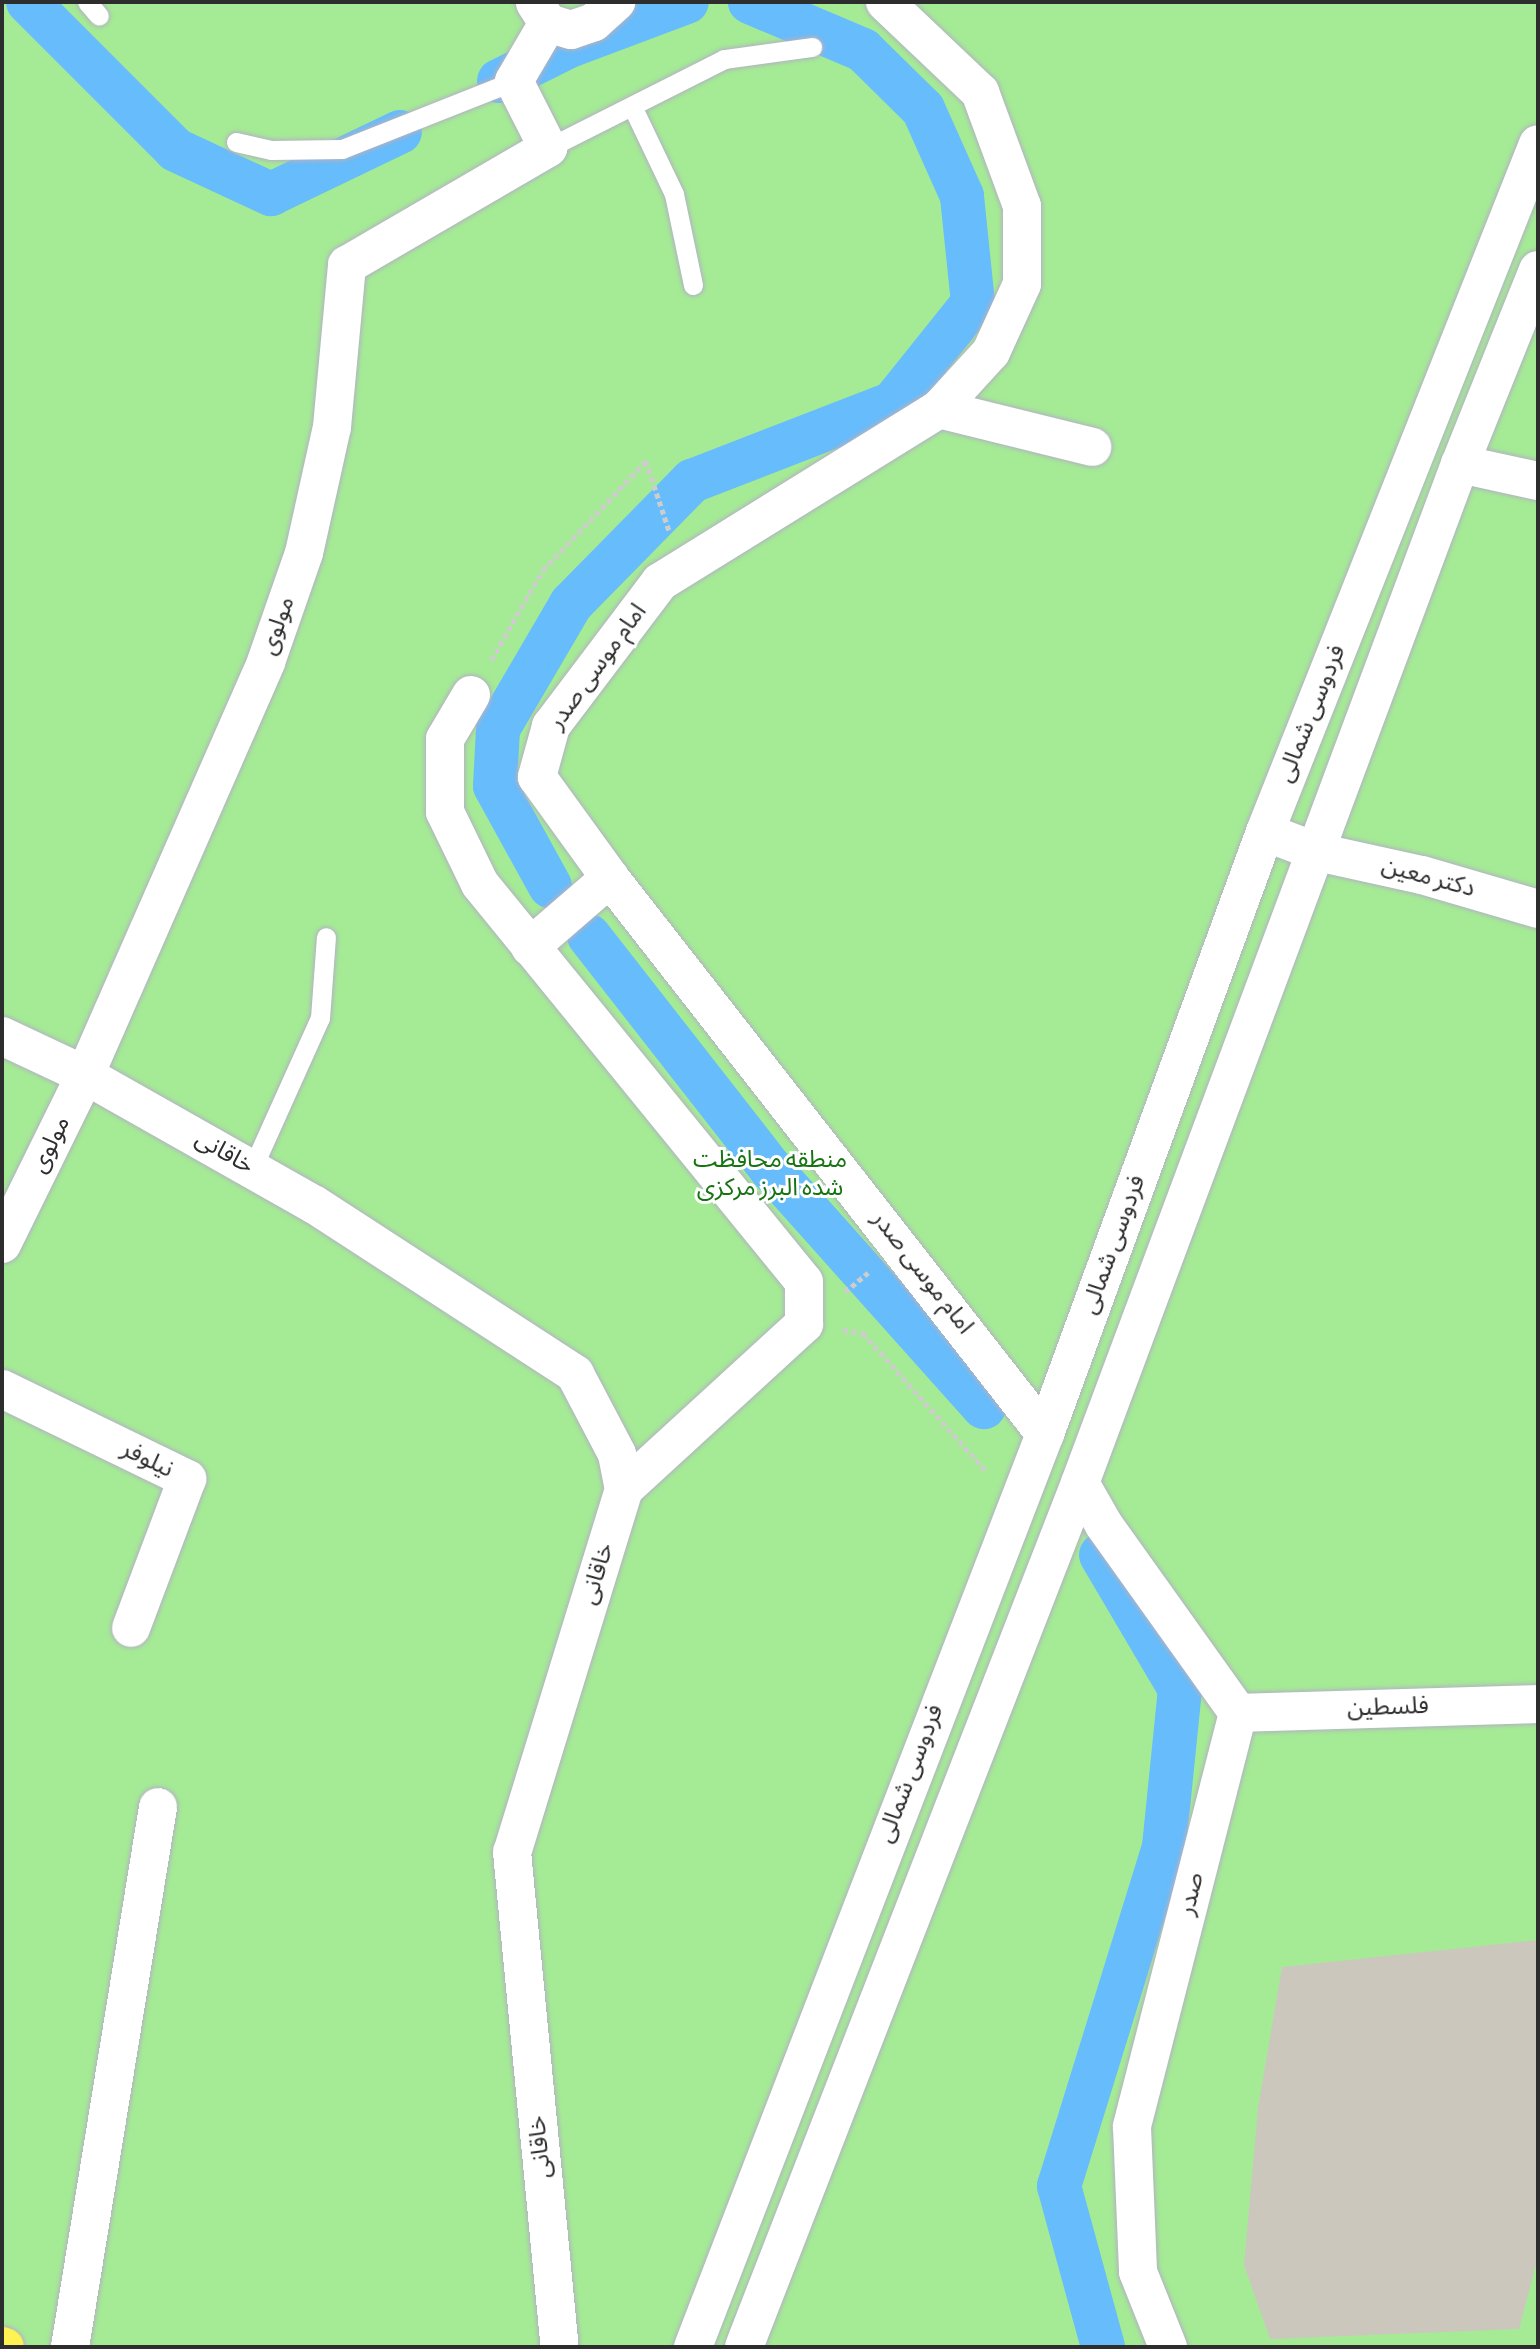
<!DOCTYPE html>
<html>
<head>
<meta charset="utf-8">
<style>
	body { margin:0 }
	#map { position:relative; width:1540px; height:2349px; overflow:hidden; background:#efebde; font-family:"Alegreya Sans","Noto Sans Arabic",sans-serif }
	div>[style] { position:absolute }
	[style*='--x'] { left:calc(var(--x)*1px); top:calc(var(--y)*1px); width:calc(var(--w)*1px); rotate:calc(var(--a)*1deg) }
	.green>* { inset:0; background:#a5eb95 }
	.canal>* { height:44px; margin:-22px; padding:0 22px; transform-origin:22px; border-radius:22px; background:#67bcfb }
	.building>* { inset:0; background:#cbc7bd }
	.path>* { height:4.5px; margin-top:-2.25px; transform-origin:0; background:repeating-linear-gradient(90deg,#cdcdcd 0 5px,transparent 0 8.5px) }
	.roads { filter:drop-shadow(0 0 2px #b2b2c1) drop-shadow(0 0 2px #b2b2c1) }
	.lane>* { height:19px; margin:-9.5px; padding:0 9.5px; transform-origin:9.5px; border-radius:9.5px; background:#fff }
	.street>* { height:38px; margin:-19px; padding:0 19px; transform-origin:19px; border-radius:19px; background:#fff }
	.secondary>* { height:38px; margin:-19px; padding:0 19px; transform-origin:19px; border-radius:19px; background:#fff }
	.primary>* { height:38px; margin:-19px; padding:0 19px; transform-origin:19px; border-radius:19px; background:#fff253 }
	span { translate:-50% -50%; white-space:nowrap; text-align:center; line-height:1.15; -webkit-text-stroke:6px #fff; paint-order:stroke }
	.street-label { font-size:24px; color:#2d2d2d }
	.park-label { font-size:24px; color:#187313 }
	.frame { position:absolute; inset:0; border:4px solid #2d2d2d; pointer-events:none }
</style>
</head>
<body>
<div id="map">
	<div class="green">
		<div style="clip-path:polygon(2px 2px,1538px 2px,1538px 2347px,2px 2347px)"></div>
	</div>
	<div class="canal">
		<div style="--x:28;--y:2;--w:209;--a:45"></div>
		<div style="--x:176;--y:150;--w:105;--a:24.9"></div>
		<div style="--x:271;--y:194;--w:143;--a:-25.7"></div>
		<div style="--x:499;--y:81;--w:76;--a:-26.6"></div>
		<div style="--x:567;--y:47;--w:128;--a:-20.6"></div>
		<div style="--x:550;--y:886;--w:114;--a:-118.8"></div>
		<div style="--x:495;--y:786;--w:57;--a:-87"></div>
		<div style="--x:498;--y:729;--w:145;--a:-59.7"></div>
		<div style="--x:571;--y:604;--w:173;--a:-45.5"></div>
		<div style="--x:692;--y:481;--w:216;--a:-21.2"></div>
		<div style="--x:893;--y:403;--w:128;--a:-51.3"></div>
		<div style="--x:973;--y:303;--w:108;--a:-95.9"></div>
		<div style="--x:962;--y:196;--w:95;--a:-114.1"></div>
		<div style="--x:923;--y:109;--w:84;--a:-135.5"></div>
		<div style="--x:863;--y:50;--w:123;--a:-157"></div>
		<div style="--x:589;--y:936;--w:294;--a:52"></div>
		<div style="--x:770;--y:1168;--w:321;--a:48.2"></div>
		<div style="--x:1101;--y:1555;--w:156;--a:59.5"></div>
		<div style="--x:1180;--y:1689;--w:159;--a:95.8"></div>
		<div style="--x:1164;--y:1847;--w:355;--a:107.2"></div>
		<div style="--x:1059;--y:2186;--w:167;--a:74.7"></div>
	</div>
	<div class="building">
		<div style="clip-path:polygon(1538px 1940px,1538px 2257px,1519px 2329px,1270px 2339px,1244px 2265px,1258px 2108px,1282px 1967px)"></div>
	</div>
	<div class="path">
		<div style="--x:491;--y:660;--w:104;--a:-60"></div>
		<div style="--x:543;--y:570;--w:150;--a:-46.6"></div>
		<div style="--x:646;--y:461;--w:73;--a:71.6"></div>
		<div style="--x:845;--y:1292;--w:30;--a:-40"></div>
		<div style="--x:843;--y:1330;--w:20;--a:9"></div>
		<div style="--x:863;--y:1333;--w:185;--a:48.3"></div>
	</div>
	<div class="roads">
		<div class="lane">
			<div style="--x:87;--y:2;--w:18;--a:49"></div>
			<div style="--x:632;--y:106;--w:98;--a:64.5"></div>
			<div style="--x:674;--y:194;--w:93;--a:78.2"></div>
			<div style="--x:236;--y:142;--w:36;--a:13"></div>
			<div style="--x:271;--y:150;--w:71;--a:-0.8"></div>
			<div style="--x:342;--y:149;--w:185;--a:-21.6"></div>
			<div style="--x:548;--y:148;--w:197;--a:-26.8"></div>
			<div style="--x:724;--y:59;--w:89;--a:-7.8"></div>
			<div style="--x:252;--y:1169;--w:166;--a:-65.8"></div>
			<div style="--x:320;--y:1018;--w:81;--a:-85.8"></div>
		</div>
		<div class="street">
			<div style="--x:885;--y:2;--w:131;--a:43.5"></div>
			<div style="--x:980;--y:92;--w:121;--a:69.8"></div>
			<div style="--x:1022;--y:206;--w:78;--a:90"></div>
			<div style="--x:1022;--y:284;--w:75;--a:114.5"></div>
			<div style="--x:991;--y:352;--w:77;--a:132.4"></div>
			<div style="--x:939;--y:409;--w:328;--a:148.2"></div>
			<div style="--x:660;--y:582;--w:181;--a:127.1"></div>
			<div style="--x:551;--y:726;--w:53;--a:105.4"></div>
			<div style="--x:537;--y:777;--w:125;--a:54.1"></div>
			<div style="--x:610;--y:878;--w:706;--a:51.96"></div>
			<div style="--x:535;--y:3;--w:24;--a:57"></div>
			<div style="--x:548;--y:23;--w:24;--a:17"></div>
			<div style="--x:571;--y:30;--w:24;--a:-19"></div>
			<div style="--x:594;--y:22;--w:30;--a:-42"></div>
			<div style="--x:939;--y:409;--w:158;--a:13.9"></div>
			<div style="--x:1460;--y:464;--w:80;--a:12.3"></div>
			<div style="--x:471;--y:695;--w:51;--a:120.6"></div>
			<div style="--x:445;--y:739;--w:73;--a:90"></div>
			<div style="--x:445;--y:812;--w:80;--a:64.1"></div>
			<div style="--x:480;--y:884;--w:513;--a:50.85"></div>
			<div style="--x:804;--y:1282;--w:42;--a:90"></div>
			<div style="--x:804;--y:1324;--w:244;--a:137.5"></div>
			<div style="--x:1265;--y:832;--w:56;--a:21"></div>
			<div style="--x:1317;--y:852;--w:107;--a:12.4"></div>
			<div style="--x:1422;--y:875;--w:121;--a:16.3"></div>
			<div style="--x:530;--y:947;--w:106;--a:-40.8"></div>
			<div style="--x:2;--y:1036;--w:92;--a:25.2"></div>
			<div style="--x:85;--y:1075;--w:264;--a:29.5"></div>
			<div style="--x:315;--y:1205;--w:310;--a:33"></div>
			<div style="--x:575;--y:1374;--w:90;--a:62.3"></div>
			<div style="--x:617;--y:1454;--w:36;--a:79"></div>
			<div style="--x:624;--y:1489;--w:380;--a:107.1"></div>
			<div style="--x:512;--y:1852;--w:497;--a:84.5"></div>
			<div style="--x:2;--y:1244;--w:188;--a:-63.8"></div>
			<div style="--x:85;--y:1075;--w:451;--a:-66.3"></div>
			<div style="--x:266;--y:662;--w:115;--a:-70.8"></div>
			<div style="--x:304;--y:553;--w:129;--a:-77.5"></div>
			<div style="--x:332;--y:427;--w:163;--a:-84.7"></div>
			<div style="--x:347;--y:265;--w:233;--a:-30.2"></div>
			<div style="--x:548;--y:148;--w:75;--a:-116.9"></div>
			<div style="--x:514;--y:81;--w:67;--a:-59.6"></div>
			<div style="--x:2;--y:1389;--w:206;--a:25.9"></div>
			<div style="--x:187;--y:1479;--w:159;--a:110.6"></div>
			<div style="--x:1080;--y:1483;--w:48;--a:60.3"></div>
			<div style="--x:1104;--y:1525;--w:231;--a:54.5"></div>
			<div style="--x:1238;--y:1713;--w:427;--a:104.4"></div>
			<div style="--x:1132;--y:2127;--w:145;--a:87.6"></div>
			<div style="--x:1138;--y:2272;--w:81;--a:68.2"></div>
			<div style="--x:1238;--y:1713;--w:300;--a:-1.7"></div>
			<div style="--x:70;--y:2347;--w:547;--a:-80.74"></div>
		</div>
		<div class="secondary">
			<div style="--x:693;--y:2347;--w:979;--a:-68.92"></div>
			<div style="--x:1045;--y:1434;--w:641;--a:-69.93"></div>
			<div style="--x:1265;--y:832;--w:740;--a:-68.36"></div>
			<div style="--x:744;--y:2347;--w:927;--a:-68.75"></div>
			<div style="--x:1080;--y:1483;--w:1088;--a:-69.55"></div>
			<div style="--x:1460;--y:464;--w:209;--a:-68.1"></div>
		</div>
		<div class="primary">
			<div style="--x:2;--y:2346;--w:3;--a:18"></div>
		</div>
	</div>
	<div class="street-label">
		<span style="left:278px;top:626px;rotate:-70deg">مولوی</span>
		<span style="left:598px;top:667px;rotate:-54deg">امام موسی صدر</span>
		<span style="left:1312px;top:714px;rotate:-68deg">فردوسی شمالی</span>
		<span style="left:1428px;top:878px;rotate:15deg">دکتر معین</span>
		<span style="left:51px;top:1145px;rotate:-64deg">مولوی</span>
		<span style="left:224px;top:1153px;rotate:30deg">خاقانی</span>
		<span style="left:1114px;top:1245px;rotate:-70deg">فردوسی شمالی</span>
		<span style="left:922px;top:1273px;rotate:52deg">امام موسی صدر</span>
		<span style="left:147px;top:1460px;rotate:26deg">نیلوفر</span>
		<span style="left:598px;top:1574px;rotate:-73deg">خاقانی</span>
		<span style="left:1388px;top:1708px;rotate:-2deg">فلسطین</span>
		<span style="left:911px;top:1774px;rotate:-69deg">فردوسی شمالی</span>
		<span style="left:1192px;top:1894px;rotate:-76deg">صدر</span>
		<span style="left:541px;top:2147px;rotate:-96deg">خاقانی</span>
	</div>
	<div class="park-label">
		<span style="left:770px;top:1175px">منطقه محافظت<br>شده البرز مرکزی</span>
	</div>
	<div class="frame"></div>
</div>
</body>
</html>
